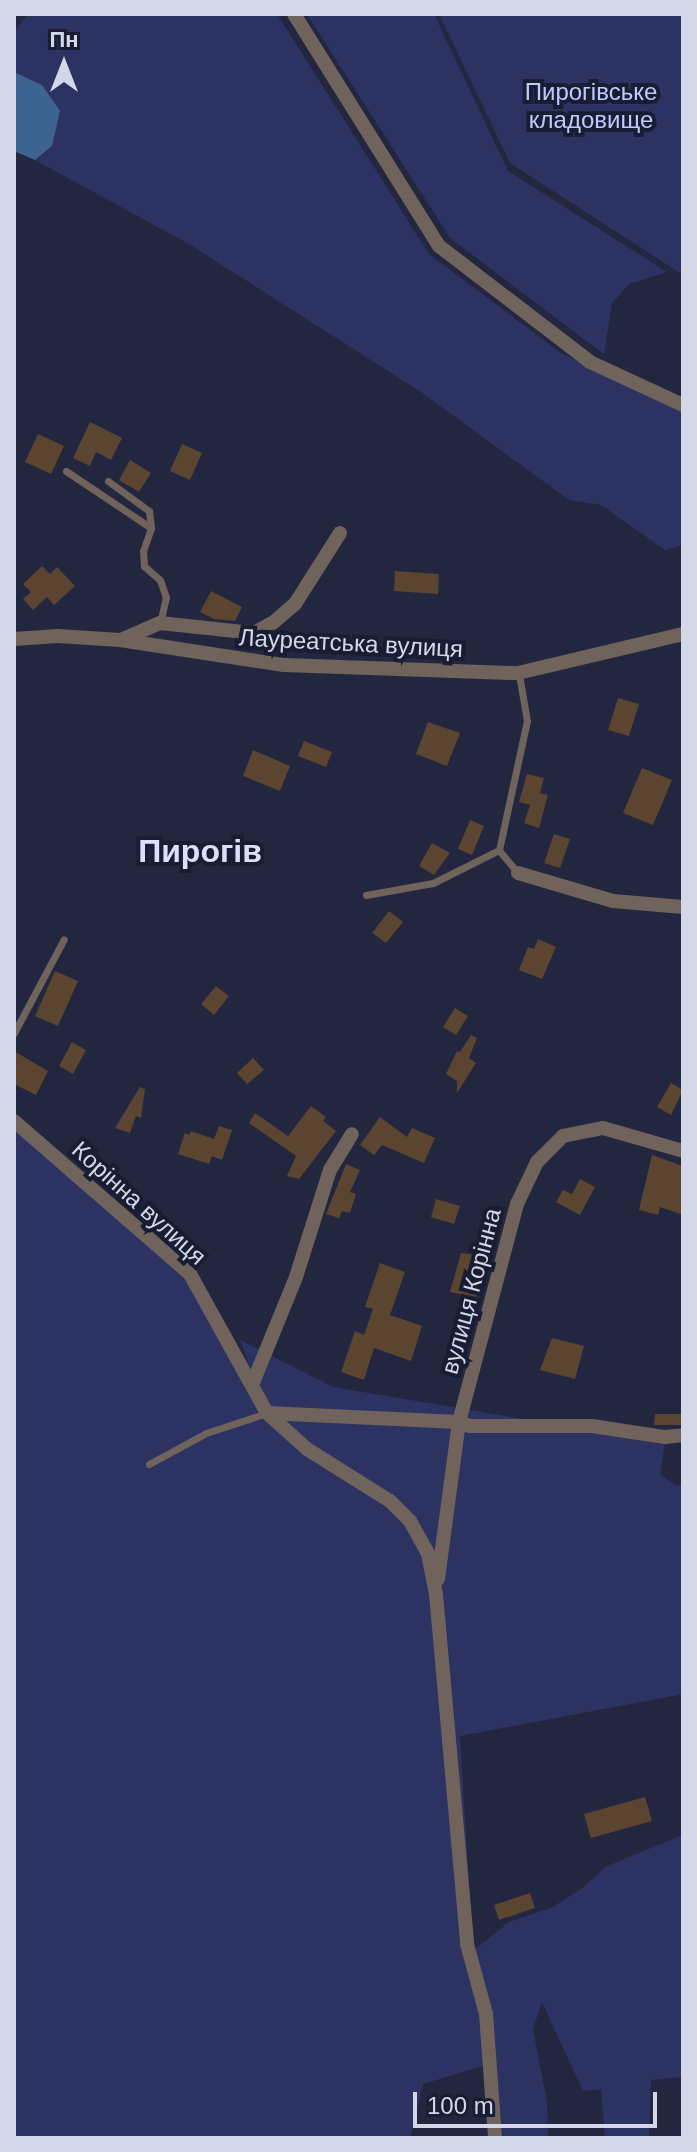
<!DOCTYPE html>
<html>
<head>
<meta charset="utf-8">
<style>
	body { margin:0 }
	#map { position:relative; width:697px; height:2152px; overflow:hidden; background:#22273f; font-family:Arial,sans-serif }
	div>[style] { position:absolute }
	[style*='--x'] { left:calc(var(--x)*1px); top:calc(var(--y)*1px); width:calc(var(--w)*1px); rotate:calc(var(--a)*1deg) }
	.green>* { inset:0; background:#2c3363 }
	.water>* { inset:0; background:#3d6391 }
	.building>* { inset:0; background:#5b4430 }
	.lane>* { height:7px; margin:-3.5px; padding:0 3.5px; transform-origin:3.5px; border-radius:3.5px; background:#70635c }
	.street>* { height:14px; margin:-7px; padding:0 7px; transform-origin:7px; border-radius:7px; background:#70635c }
	span { translate:-50% -50%; white-space:nowrap; text-align:center; line-height:1.15; -webkit-text-stroke:8px #191d34; paint-order:stroke }
	.park-label { font-size:24px; color:#bfcbfc }
	.street-label { font-size:24px; color:#d3d7e7 }
	.district-label { font-size:32px; color:#dae0fa; font-weight:700 }
	.frame { position:absolute; inset:0; border:16px solid #d3d7e7; pointer-events:none }
	.north { position:absolute; left:24px; top:24px; width:80px; height:80px; -webkit-text-stroke:6px #191d34; paint-order:stroke; rotate:0deg; font-size:22px; font-weight:700; line-height:32px; text-align:center; color:#d3d7e7 }
	.north::after { content:''; display:block; margin:auto; width:28px; height:36px; background:#d3d7e7; clip-path:polygon(50% 0,100% 100%,50% 72%,0 100%) }
	.scale { position:absolute; left:413px; top:2092px; width:244px; height:36px; box-sizing:border-box; border:4px solid #d3d7e7; border-top:0; padding-left:10px; font-size:24px; line-height:28px; white-space:nowrap; color:#d3d7e7; -webkit-text-stroke:6px #191d34; paint-order:stroke }
</style>
</head>
<body>
<div id="map">
	<div class="green">
		<div style="clip-path:polygon(28px 14px,277px 14px,429px 254px,561px 353px,683px 412px,683px 545px,665px 550px,601px 505px,569px 500px,421px 392px,189px 244px,35px 160px,52px 146px,42px 85px,14px 72px,14px 32px)"></div>
		<div style="clip-path:polygon(307px 14px,434px 14px,508px 171px,667px 272px,629px 284px,612px 303px,604px 354px,450px 238px)"></div>
		<div style="clip-path:polygon(439px 14px,683px 14px,683px 275px,510px 163px)"></div>
		<div style="clip-path:polygon(14px 1121px,190px 1274px,264px 1404px,240px 1340px,333px 1387px,665px 1443px,660px 1474px,676px 1486px,683px 1485px,683px 1694px,460px 1736px,473px 1951px,509px 1922px,551px 1908px,584px 1887px,605px 1867px,683px 1835px,683px 2077px,651px 2080px,649px 2138px,605px 2138px,601px 2089px,583px 2091px,542px 2002px,533px 2029px,547px 2103px,548px 2138px,503px 2138px,496px 2062px,423px 2084px,410px 2138px,14px 2138px)"></div>
	</div>
	<div class="water">
		<div style="clip-path:polygon(14px 72px,42px 85px,60px 111px,52px 146px,35px 160px,14px 151px)"></div>
	</div>
	<div class="building">
		<div style="clip-path:polygon(90px 422px,122px 438px,111px 460px,96px 452px,90px 466px,73px 458px)"></div>
		<div style="clip-path:polygon(38px 434px,64px 446px,51px 474px,25px 462px)"></div>
		<div style="clip-path:polygon(182px 444px,202px 453px,190px 480px,170px 471px)"></div>
		<div style="clip-path:polygon(130px 460px,151px 473px,139px 492px,119px 480px)"></div>
		<div style="clip-path:polygon(42px 566px,50px 574px,57px 567px,75px 586px,54px 605px,47px 597px,33px 610px,23px 599px,31px 592px,23px 584px)"></div>
		<div style="clip-path:polygon(395px 571px,439px 574px,438px 594px,394px 591px)"></div>
		<div style="clip-path:polygon(211px 591px,242px 607px,235px 621px,214px 619px,200px 612px)"></div>
		<div style="clip-path:polygon(618px 698px,639px 704px,629px 736px,608px 730px)"></div>
		<div style="clip-path:polygon(428px 722px,460px 733px,447px 766px,416px 754px)"></div>
		<div style="clip-path:polygon(304px 741px,332px 752px,326px 767px,298px 756px)"></div>
		<div style="clip-path:polygon(253px 750px,290px 766px,280px 791px,243px 776px)"></div>
		<div style="clip-path:polygon(642px 768px,672px 780px,653px 825px,623px 813px)"></div>
		<div style="clip-path:polygon(527px 774px,544px 778px,540px 793px,548px 795px,539px 828px,524px 823px,530px 805px,519px 802px)"></div>
		<div style="clip-path:polygon(470px 820px,484px 826px,472px 855px,458px 849px)"></div>
		<div style="clip-path:polygon(554px 834px,570px 839px,560px 868px,544px 863px)"></div>
		<div style="clip-path:polygon(432px 843px,450px 853px,434px 875px,419px 866px)"></div>
		<div style="clip-path:polygon(389px 911px,403px 922px,386px 943px,372px 933px)"></div>
		<div style="clip-path:polygon(538px 939px,556px 947px,542px 979px,519px 970px,528px 947px,534px 949px)"></div>
		<div style="clip-path:polygon(55px 971px,78px 981px,58px 1026px,35px 1016px)"></div>
		<div style="clip-path:polygon(216px 986px,229px 996px,214px 1015px,201px 1004px)"></div>
		<div style="clip-path:polygon(455px 1008px,468px 1016px,456px 1035px,443px 1027px)"></div>
		<div style="clip-path:polygon(471px 1035px,477px 1038px,469px 1058px,476px 1063px,457px 1093px,457px 1081px,446px 1074px,457px 1051px,460px 1052px)"></div>
		<div style="clip-path:polygon(72px 1042px,86px 1050px,73px 1074px,59px 1066px)"></div>
		<div style="clip-path:polygon(14px 1051px,48px 1071px,36px 1095px,14px 1084px)"></div>
		<div style="clip-path:polygon(253px 1058px,264px 1070px,247px 1084px,237px 1073px)"></div>
		<div style="clip-path:polygon(671px 1083px,683px 1090px,671px 1115px,657px 1107px)"></div>
		<div style="clip-path:polygon(140px 1087px,145px 1089px,141px 1118px,136px 1116px,130px 1133px,115px 1128px)"></div>
		<div style="clip-path:polygon(311px 1106px,326px 1117px,323px 1121px,336px 1131px,299px 1179px,287px 1176px,296px 1156px,249px 1123px,255px 1113px,288px 1136px)"></div>
		<div style="clip-path:polygon(380px 1117px,407px 1137px,412px 1128px,435px 1138px,424px 1163px,382px 1145px,374px 1155px,360px 1145px)"></div>
		<div style="clip-path:polygon(219px 1126px,232px 1130px,222px 1160px,212px 1156px,209px 1164px,178px 1154px,185px 1133px,189px 1135px,191px 1131px,214px 1139px)"></div>
		<div style="clip-path:polygon(652px 1155px,683px 1166px,683px 1215px,660px 1207px,658px 1215px,639px 1210px)"></div>
		<div style="clip-path:polygon(346px 1164px,360px 1170px,350px 1192px,356px 1194px,350px 1213px,342px 1211px,339px 1218px,326px 1214px)"></div>
		<div style="clip-path:polygon(580px 1179px,595px 1187px,580px 1215px,556px 1202px,563px 1190px,572px 1194px)"></div>
		<div style="clip-path:polygon(436px 1199px,460px 1206px,454px 1224px,431px 1217px)"></div>
		<div style="clip-path:polygon(461px 1253px,476px 1255px,472px 1280px,480px 1281px,477px 1297px,450px 1292px)"></div>
		<div style="clip-path:polygon(380px 1263px,405px 1272px,390px 1315px,422px 1326px,411px 1361px,374px 1348px,364px 1380px,341px 1372px,355px 1331px,364px 1335px,373px 1309px,365px 1307px)"></div>
		<div style="clip-path:polygon(552px 1338px,584px 1346px,575px 1379px,540px 1370px)"></div>
		<div style="clip-path:polygon(655px 1414px,683px 1414px,683px 1425px,654px 1425px)"></div>
		<div style="clip-path:polygon(645px 1797px,652px 1821px,591px 1838px,584px 1814px)"></div>
		<div style="clip-path:polygon(530px 1893px,535px 1908px,499px 1920px,494px 1905px)"></div>
	</div>
	<div class="lane">
		<div style="--x:66;--y:471;--w:102;--a:33.8"></div>
		<div style="--x:108;--y:481;--w:51;--a:36.2"></div>
		<div style="--x:149;--y:511;--w:17;--a:83"></div>
		<div style="--x:151;--y:528;--w:24;--a:109"></div>
		<div style="--x:143;--y:551;--w:15;--a:86"></div>
		<div style="--x:144;--y:566;--w:21;--a:41"></div>
		<div style="--x:160;--y:580;--w:18;--a:71"></div>
		<div style="--x:166;--y:597;--w:27;--a:103"></div>
		<div style="--x:518;--y:873;--w:30;--a:-130"></div>
		<div style="--x:499;--y:850;--w:132;--a:-77.8"></div>
		<div style="--x:527;--y:721;--w:48;--a:-99.7"></div>
		<div style="--x:366;--y:895;--w:68;--a:-10.2"></div>
		<div style="--x:433;--y:883;--w:74;--a:-26.6"></div>
		<div style="--x:14;--y:1033;--w:106;--a:-62"></div>
		<div style="--x:149;--y:1464;--w:65;--a:-28.5"></div>
		<div style="--x:206;--y:1433;--w:64;--a:-18.2"></div>
	</div>
	<div class="street">
		<div style="--x:294;--y:14;--w:274;--a:58"></div>
		<div style="--x:439;--y:246;--w:190;--a:37.5"></div>
		<div style="--x:590;--y:362;--w:102;--a:24.8"></div>
		<div style="--x:14;--y:639;--w:44;--a:-3.9"></div>
		<div style="--x:58;--y:636;--w:62;--a:3.7"></div>
		<div style="--x:120;--y:640;--w:166;--a:8.7"></div>
		<div style="--x:284;--y:665;--w:234;--a:2"></div>
		<div style="--x:518;--y:673;--w:170;--a:-13.3"></div>
		<div style="--x:121;--y:640;--w:43;--a:-23.6"></div>
		<div style="--x:160;--y:623;--w:95;--a:6.1"></div>
		<div style="--x:254;--y:633;--w:23;--a:-29"></div>
		<div style="--x:274;--y:622;--w:28;--a:-41"></div>
		<div style="--x:295;--y:604;--w:84;--a:-57.6"></div>
		<div style="--x:518;--y:873;--w:99;--a:16.4"></div>
		<div style="--x:613;--y:901;--w:70;--a:4.9"></div>
		<div style="--x:14;--y:1121;--w:233;--a:41"></div>
		<div style="--x:190;--y:1274;--w:159;--a:61"></div>
		<div style="--x:267;--y:1413;--w:54;--a:42"></div>
		<div style="--x:307;--y:1449;--w:98;--a:32.1"></div>
		<div style="--x:390;--y:1501;--w:28;--a:45"></div>
		<div style="--x:410;--y:1521;--w:38;--a:61"></div>
		<div style="--x:428;--y:1554;--w:41;--a:78.7"></div>
		<div style="--x:436;--y:1594;--w:351;--a:84.9"></div>
		<div style="--x:467;--y:1944;--w:73;--a:74.8"></div>
		<div style="--x:486;--y:2014;--w:124;--a:85.8"></div>
		<div style="--x:252;--y:1385;--w:117;--a:-67.8"></div>
		<div style="--x:296;--y:1277;--w:112;--a:-72.4"></div>
		<div style="--x:330;--y:1170;--w:42;--a:-58.6"></div>
		<div style="--x:267;--y:1413;--w:192;--a:2.7"></div>
		<div style="--x:459;--y:1422;--w:12;--a:20"></div>
		<div style="--x:470;--y:1426;--w:122;--a:0"></div>
		<div style="--x:592;--y:1426;--w:74;--a:8.6"></div>
		<div style="--x:665;--y:1437;--w:18;--a:-6"></div>
		<div style="--x:438;--y:1579;--w:158;--a:-82.4"></div>
		<div style="--x:459;--y:1422;--w:226;--a:-75.1"></div>
		<div style="--x:517;--y:1204;--w:47;--a:-64.5"></div>
		<div style="--x:537;--y:1162;--w:37;--a:-45"></div>
		<div style="--x:563;--y:1136;--w:41;--a:-11.3"></div>
		<div style="--x:603;--y:1128;--w:83;--a:16"></div>
	</div>
	<div class="park-label">
		<span style="left:591px;top:106px">Пирогівське<br>кладовище</span>
	</div>
	<div class="street-label">
		<span style="left:351px;top:643px;rotate:3deg">Лауреатська вулиця</span>
		<span style="left:139px;top:1203px;rotate:42deg">Корінна вулиця</span>
		<span style="left:471px;top:1291px;rotate:-75deg">вулиця Корінна</span>
	</div>
	<div class="district-label">
		<span style="left:200px;top:851px">Пирогів</span>
	</div>
	<div class="frame"></div>
	<div class="north">Пн</div>
	<div class="scale">100 m</div>
</div>
</body>
</html>
